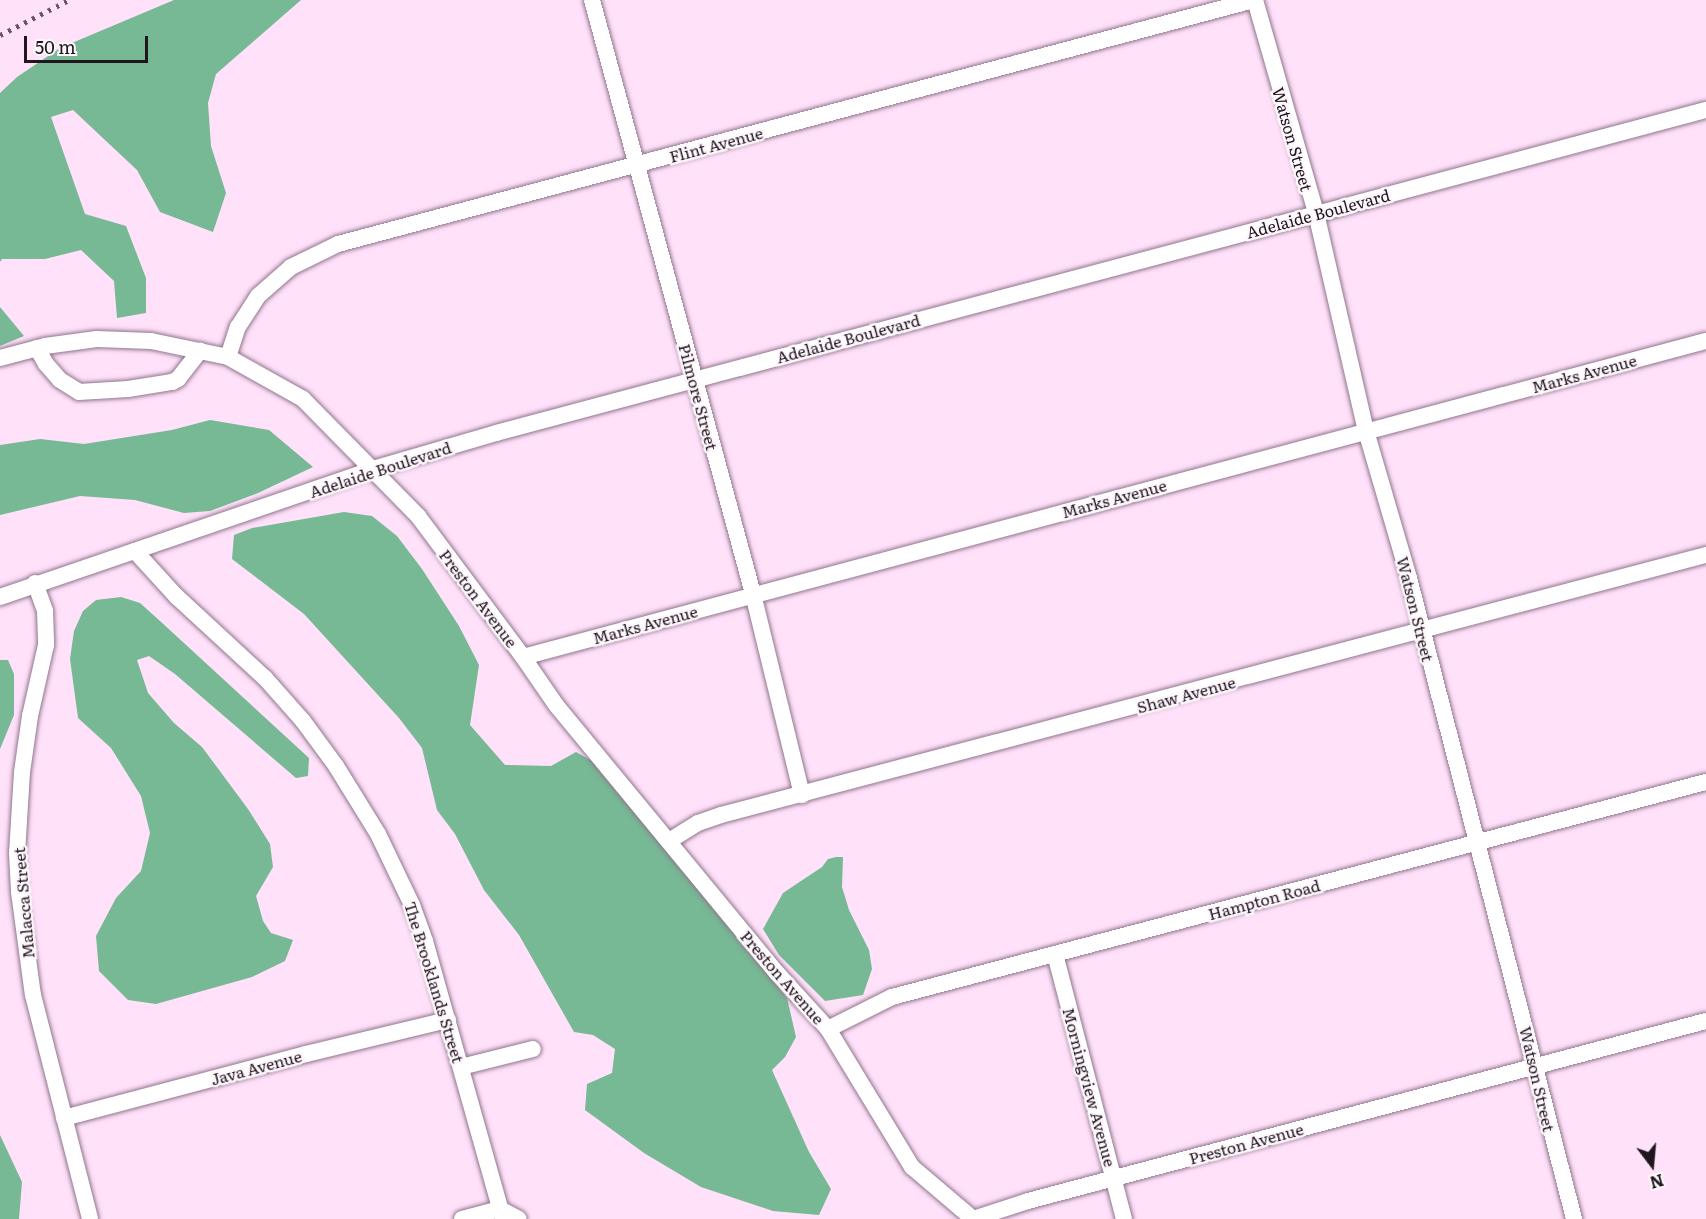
<!DOCTYPE html>
<html>
<head>
<meta charset="utf-8">
<style>
	body { margin:0 }
	#map { position:relative; width:1706px; height:1219px; overflow:hidden; background:#ffe1fa; font-family:Literata,serif }
	div>[style] { position:absolute }
	[style*='--x'] { left:calc(var(--x)*1px); top:calc(var(--y)*1px); width:calc(var(--w)*1px); rotate:calc(var(--a)*1deg) }
	.forest>* { inset:0; background:#77b895 }
	.roads { filter:drop-shadow(0 0 2px #90768c) drop-shadow(0 0 2px #90768c) }
	.minor>* { height:16px; margin:-8px; padding:0 8px; transform-origin:8px; border-radius:8px; background:#fff }
	.rail>* { height:4.5px; margin-top:-2.25px; transform-origin:0; background:repeating-linear-gradient(90deg,#675764 0 3px,transparent 0 9px) }
	span { translate:-50% -50%; white-space:nowrap; text-align:center; line-height:1.15; -webkit-text-stroke:5px #fdf7fc; paint-order:stroke }
	.street-label { font-size:16px; color:#20161e }
	.north { position:absolute; left:1622px; top:1135px; width:60px; height:60px; -webkit-text-stroke:4px #fdf7fc; paint-order:stroke; rotate:164deg; font-size:16px; font-weight:700; line-height:24px; text-align:center; color:#20161e }
	.north::after { content:''; display:block; margin:auto; width:21px; height:27px; background:#20161e; clip-path:polygon(50% 0,100% 100%,50% 72%,0 100%) }
	.scale { position:absolute; left:24px; top:36px; width:124px; height:27px; box-sizing:border-box; border:3px solid #20161e; border-top:0; padding-left:8px; font-size:18px; line-height:21px; white-space:nowrap; color:#20161e; -webkit-text-stroke:4px #fdf7fc; paint-order:stroke }
</style>
</head>
<body>
<div id="map">
	<div class="forest">
		<div style="clip-path:polygon(174px 0,301px 0,216px 74px,208px 103px,211px 146px,226px 193px,213px 232px,160px 212px,137px 170px,73px 110px,51px 117px,85px 214px,126px 226px,146px 278px,146px 313px,117px 318px,114px 281px,81px 250px,45px 259px,2px 259px,0 262px,0 93px,17px 77px,60px 48px)"></div>
		<div style="clip-path:polygon(0 307px,24px 336px,0 346px)"></div>
		<div style="clip-path:polygon(210px 420px,269px 430px,313px 467px,258px 493px,210px 511px,184px 513px,135px 500px,80px 496px,0 515px,0 445px,40px 439px,84px 444px,172px 430px)"></div>
		<div style="clip-path:polygon(344px 512px,372px 516px,397px 536px,422px 569px,459px 626px,479px 665px,470px 725px,505px 765px,551px 766px,576px 752px,594px 762px,787px 998px,796px 1037px,785px 1057px,772px 1070px,809px 1152px,831px 1189px,819px 1215px,773px 1211px,701px 1187px,644px 1153px,585px 1110px,587px 1084px,612px 1073px,615px 1049px,593px 1035px,574px 1032px,519px 935px,484px 890px,455px 834px,437px 810px,422px 748px,399px 718px,304px 614px,232px 559px,234px 535px,252px 528px)"></div>
		<div style="clip-path:polygon(121px 597px,140px 603px,160px 621px,309px 758px,308px 776px,296px 778px,175px 674px,149px 656px,137px 660px,148px 693px,174px 723px,202px 747px,248px 809px,270px 844px,273px 867px,256px 896px,263px 921px,271px 933px,293px 940px,285px 961px,252px 977px,156px 1004px,128px 1000px,99px 971px,96px 936px,116px 898px,141px 871px,150px 833px,141px 796px,111px 748px,78px 718px,70px 659px,74px 631px,83px 611px,96px 600px)"></div>
		<div style="clip-path:polygon(0 660px,8px 660px,14px 674px,14px 715px,0 749px)"></div>
		<div style="clip-path:polygon(836px 857px,843px 857px,842px 887px,849px 910px,869px 950px,872px 969px,863px 995px,825px 1001px,779px 955px,763px 929px,783px 893px,822px 867px,828px 859px)"></div>
		<div style="clip-path:polygon(0 1135px,22px 1182px,19px 1219px,0 1219px)"></div>
	</div>
	<div class="roads">
		<div class="minor">
			<div style="--x:592;--y:0;--w:615;--a:74.83"></div>
			<div style="--x:753;--y:594;--w:207;--a:76.3"></div>
			<div style="--x:1255;--y:0;--w:222;--a:74"></div>
			<div style="--x:1316;--y:213;--w:224;--a:77.1"></div>
			<div style="--x:1366;--y:431;--w:153;--a:73.7"></div>
			<div style="--x:1409;--y:578;--w:662;--a:75.56"></div>
			<div style="--x:37;--y:348;--w:18;--a:61"></div>
			<div style="--x:46;--y:364;--w:21;--a:49"></div>
			<div style="--x:60;--y:380;--w:22;--a:32"></div>
			<div style="--x:79;--y:392;--w:49;--a:-3.5"></div>
			<div style="--x:128;--y:389;--w:45;--a:-9"></div>
			<div style="--x:172;--y:382;--w:7;--a:-27"></div>
			<div style="--x:178;--y:379;--w:36;--a:-52"></div>
			<div style="--x:228;--y:357;--w:32;--a:-72"></div>
			<div style="--x:238;--y:327;--w:37;--a:-57"></div>
			<div style="--x:258;--y:296;--w:44;--a:-41.3"></div>
			<div style="--x:291;--y:267;--w:52;--a:-26.1"></div>
			<div style="--x:338;--y:244;--w:948;--a:-14.92"></div>
			<div style="--x:0;--y:358;--w:47;--a:-14.9"></div>
			<div style="--x:45;--y:346;--w:52;--a:-7.7"></div>
			<div style="--x:97;--y:339;--w:54;--a:2.1"></div>
			<div style="--x:151;--y:341;--w:79;--a:11.7"></div>
			<div style="--x:228;--y:357;--w:86;--a:29.2"></div>
			<div style="--x:303;--y:399;--w:164;--a:45.5"></div>
			<div style="--x:418;--y:516;--w:176;--a:53.3"></div>
			<div style="--x:523;--y:657;--w:58;--a:55.5"></div>
			<div style="--x:556;--y:705;--w:349;--a:50.5"></div>
			<div style="--x:778;--y:974;--w:74;--a:47.7"></div>
			<div style="--x:828;--y:1029;--w:162;--a:58.7"></div>
			<div style="--x:912;--y:1167;--w:80;--a:40.4"></div>
			<div style="--x:135;--y:551;--w:61;--a:47.7"></div>
			<div style="--x:176;--y:596;--w:121;--a:42.7"></div>
			<div style="--x:265;--y:678;--w:57;--a:48.5"></div>
			<div style="--x:303;--y:721;--w:56;--a:53.7"></div>
			<div style="--x:336;--y:766;--w:80;--a:58.3"></div>
			<div style="--x:378;--y:834;--w:79;--a:64.4"></div>
			<div style="--x:412;--y:905;--w:38;--a:70"></div>
			<div style="--x:425;--y:941;--w:289;--a:74.3"></div>
			<div style="--x:35;--y:583;--w:30;--a:70"></div>
			<div style="--x:45;--y:611;--w:34;--a:88"></div>
			<div style="--x:46;--y:645;--w:73;--a:102.7"></div>
			<div style="--x:30;--y:716;--w:57;--a:98.1"></div>
			<div style="--x:22;--y:772;--w:81;--a:93.5"></div>
			<div style="--x:17;--y:853;--w:39;--a:87"></div>
			<div style="--x:19;--y:892;--w:104;--a:82.3"></div>
			<div style="--x:33;--y:995;--w:231;--a:75.7"></div>
			<div style="--x:0;--y:597;--w:394;--a:-18.9"></div>
			<div style="--x:373;--y:469;--w:128;--a:-16.3"></div>
			<div style="--x:496;--y:433;--w:1252;--a:-14.95"></div>
			<div style="--x:523;--y:657;--w:1224;--a:-14.96"></div>
			<div style="--x:669;--y:841;--w:34;--a:-32"></div>
			<div style="--x:698;--y:823;--w:24;--a:-19"></div>
			<div style="--x:721;--y:815;--w:1019;--a:-14.79"></div>
			<div style="--x:1055;--y:954;--w:274;--a:75.4"></div>
			<div style="--x:828;--y:1029;--w:72;--a:-26.6"></div>
			<div style="--x:892;--y:997;--w:842;--a:-14.8"></div>
			<div style="--x:461;--y:1067;--w:74;--a:-14"></div>
			<div style="--x:64;--y:1118;--w:250;--a:-14.8"></div>
			<div style="--x:306;--y:1054;--w:146;--a:-13.5"></div>
			<div style="--x:462;--y:1219;--w:39;--a:-15"></div>
			<div style="--x:500;--y:1209;--w:21;--a:28"></div>
			<div style="--x:973;--y:1219;--w:58;--a:-18.1"></div>
			<div style="--x:1028;--y:1201;--w:701;--a:-14.87"></div>
		</div>
	</div>
	<div class="rail">
		<div style="--x:0;--y:35;--w:77;--a:-26.9"></div>
	</div>
	<div class="street-label">
		<span style="left:1293px;top:139px;rotate:74deg">Watson Street</span>
		<span style="left:716px;top:144px;rotate:-15deg">Flint Avenue</span>
		<span style="left:1318px;top:213px;rotate:-15deg">Adelaide Boulevard</span>
		<span style="left:848px;top:338px;rotate:-15deg">Adelaide Boulevard</span>
		<span style="left:1584px;top:373px;rotate:-15deg">Marks Avenue</span>
		<span style="left:699px;top:397px;rotate:75deg">Pilmore Street</span>
		<span style="left:380px;top:469px;rotate:-18deg">Adelaide Boulevard</span>
		<span style="left:1114px;top:498px;rotate:-15deg">Marks Avenue</span>
		<span style="left:479px;top:598px;rotate:53deg">Preston Avenue</span>
		<span style="left:1416px;top:609px;rotate:76deg">Watson Street</span>
		<span style="left:645px;top:624px;rotate:-15deg">Marks Avenue</span>
		<span style="left:1186px;top:694px;rotate:-15deg">Shaw Avenue</span>
		<span style="left:1264px;top:899px;rotate:-15deg">Hampton Road</span>
		<span style="left:23px;top:903px;rotate:-95deg">Malacca Street</span>
		<span style="left:783px;top:977px;rotate:49deg">Preston Avenue</span>
		<span style="left:435px;top:982px;rotate:73deg">The Brooklands Street</span>
		<span style="left:256px;top:1067px;rotate:-15deg">Java Avenue</span>
		<span style="left:1538px;top:1079px;rotate:77deg">Watson Street</span>
		<span style="left:1090px;top:1087px;rotate:75deg">Morningview Avenue</span>
		<span style="left:1246px;top:1143px;rotate:-15deg">Preston Avenue</span>
	</div>
	<div class="north">N</div>
	<div class="scale">50 m</div>
</div>
</body>
</html>
